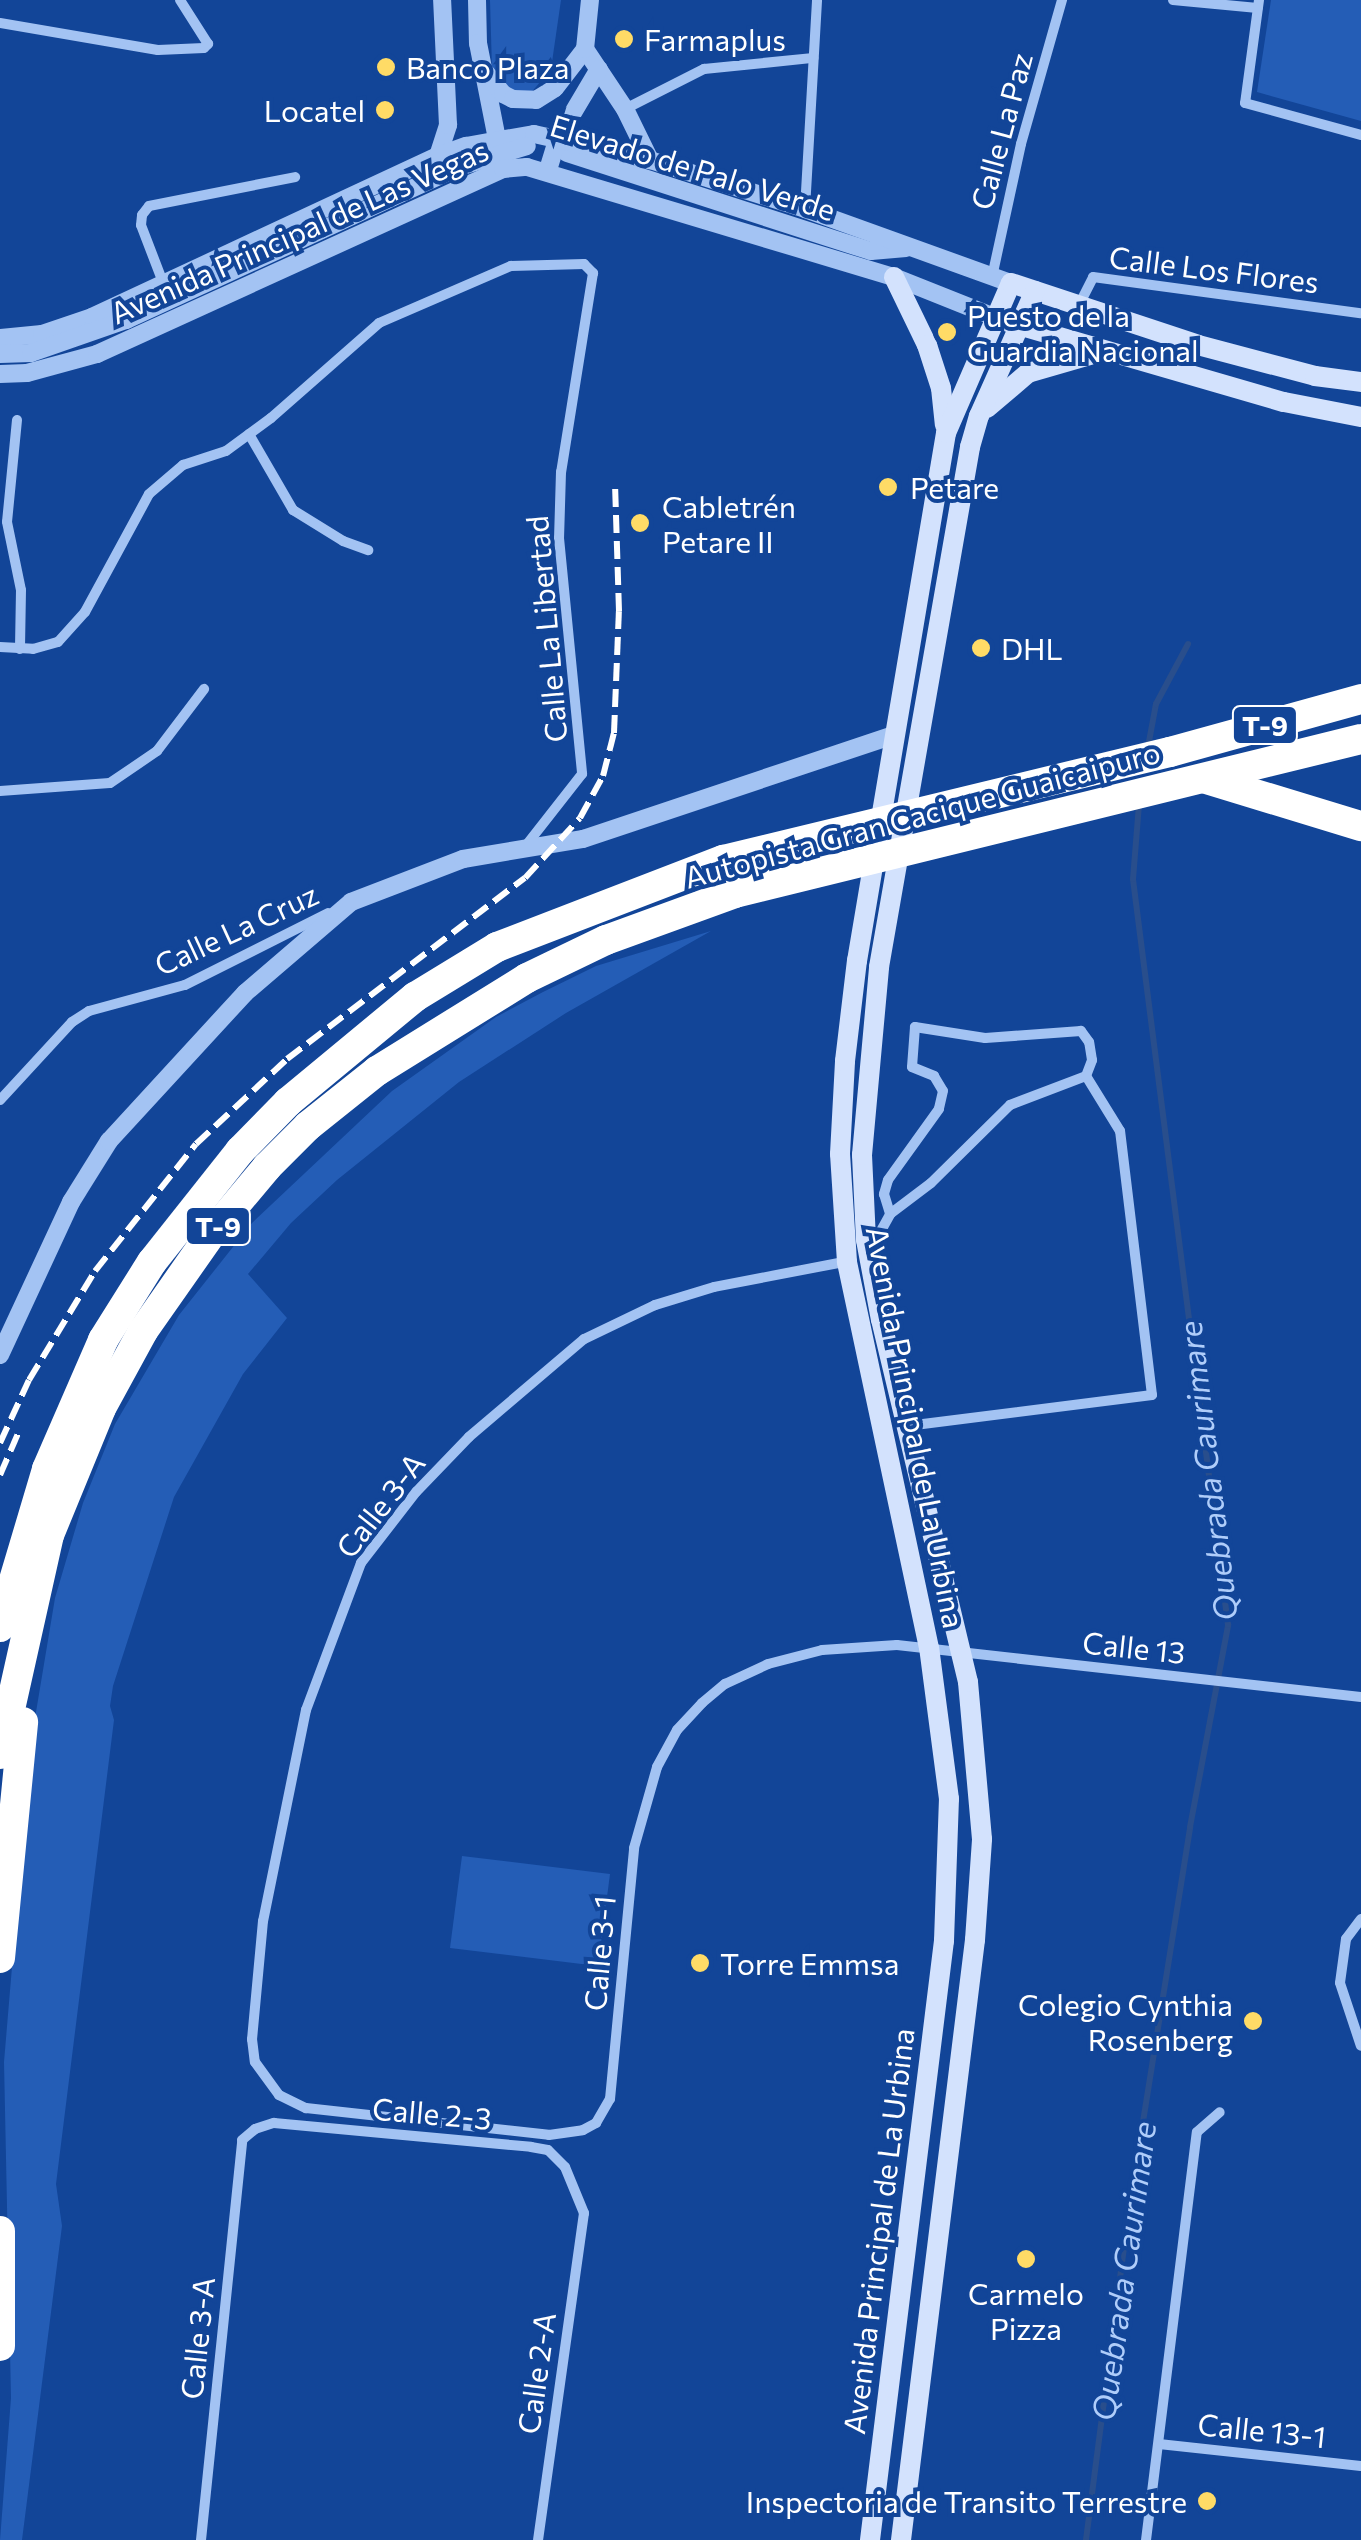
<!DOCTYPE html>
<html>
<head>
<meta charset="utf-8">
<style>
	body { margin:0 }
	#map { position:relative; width:1361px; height:2540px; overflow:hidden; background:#124598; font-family:Commissioner,sans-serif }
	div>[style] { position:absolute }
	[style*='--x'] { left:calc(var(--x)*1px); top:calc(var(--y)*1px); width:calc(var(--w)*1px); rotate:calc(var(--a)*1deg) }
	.green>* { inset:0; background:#245db6 }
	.stream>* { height:6px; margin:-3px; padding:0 3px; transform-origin:3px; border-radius:3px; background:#294e8c }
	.minor>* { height:10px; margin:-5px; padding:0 5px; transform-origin:5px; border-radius:5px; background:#a3c3f3 }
	.tertiary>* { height:18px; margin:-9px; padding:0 9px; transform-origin:9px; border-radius:9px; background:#a3c3f3 }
	.secondary>* { height:20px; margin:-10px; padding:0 10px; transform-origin:10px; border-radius:10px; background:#d3e2fd }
	.motorway>* { height:30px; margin:-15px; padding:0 15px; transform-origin:15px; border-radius:15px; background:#fff }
	.rail>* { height:6px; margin-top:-3px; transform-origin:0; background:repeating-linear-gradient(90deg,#fff 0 18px,transparent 0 26px) }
	.dots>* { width:28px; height:28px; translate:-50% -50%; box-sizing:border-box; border:5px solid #124598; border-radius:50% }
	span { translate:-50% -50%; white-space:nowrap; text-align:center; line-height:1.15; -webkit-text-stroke:8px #124598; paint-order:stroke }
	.shield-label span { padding:2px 8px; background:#124598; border:2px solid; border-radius:8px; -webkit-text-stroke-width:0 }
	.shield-label { font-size:28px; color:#fff; font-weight:700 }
	.poi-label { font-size:30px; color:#fff }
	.left { translate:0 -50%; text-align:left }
	.right { translate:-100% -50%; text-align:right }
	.street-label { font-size:30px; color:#fff }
	.water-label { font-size:32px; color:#afcdfa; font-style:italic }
</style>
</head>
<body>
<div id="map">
	<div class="green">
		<div style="clip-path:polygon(490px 0,561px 0,551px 69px,530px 94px,515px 95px,492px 69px)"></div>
		<div style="clip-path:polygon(1271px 0,1361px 0,1361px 121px,1257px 92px)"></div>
		<div style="clip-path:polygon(711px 931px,566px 1013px,459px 1082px,337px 1180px,291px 1223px,248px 1274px,287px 1318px,243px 1374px,174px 1497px,113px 1686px,110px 1706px,114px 1720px,56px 2184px,62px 2226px,22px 2540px,0 2540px,11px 2398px,4px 2062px,31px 1742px,55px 1598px,83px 1503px,115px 1424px,179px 1315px,252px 1223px,392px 1091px,496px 1017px,543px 992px,596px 966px)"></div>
		<div style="clip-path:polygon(462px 1856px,610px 1874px,598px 1966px,450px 1948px)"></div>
	</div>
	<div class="stream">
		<div style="--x:1148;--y:747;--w:44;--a:-79.5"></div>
		<div style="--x:1156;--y:704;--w:68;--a:-61.9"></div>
		<div style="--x:1086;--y:2540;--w:340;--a:-82.6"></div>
		<div style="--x:1130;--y:2203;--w:381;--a:-80.9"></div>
		<div style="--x:1190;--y:1827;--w:206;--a:-79.3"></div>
		<div style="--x:1228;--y:1625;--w:752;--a:-97.26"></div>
		<div style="--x:1133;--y:879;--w:75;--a:-85.4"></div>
	</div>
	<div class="minor">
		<div style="--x:1173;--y:0;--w:85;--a:5.4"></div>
		<div style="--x:1259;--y:0;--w:104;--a:97.7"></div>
		<div style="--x:1245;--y:103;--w:120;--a:15.4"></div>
		<div style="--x:0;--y:23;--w:160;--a:9.7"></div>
		<div style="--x:158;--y:50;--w:46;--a:-2.5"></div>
		<div style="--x:204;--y:48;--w:6;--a:-45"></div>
		<div style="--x:208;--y:44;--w:52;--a:-122.5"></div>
		<div style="--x:625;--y:109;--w:89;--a:-26.9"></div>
		<div style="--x:704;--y:69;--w:110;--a:-5.8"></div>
		<div style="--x:805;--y:209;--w:209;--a:-86.7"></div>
		<div style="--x:992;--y:277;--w:136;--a:-77.7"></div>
		<div style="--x:1021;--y:144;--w:150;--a:-74.1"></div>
		<div style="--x:164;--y:285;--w:64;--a:-111"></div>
		<div style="--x:141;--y:225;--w:10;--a:-84"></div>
		<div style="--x:142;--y:215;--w:11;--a:-52"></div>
		<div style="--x:149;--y:206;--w:149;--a:-11.2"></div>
		<div style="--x:1079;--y:305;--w:31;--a:-63"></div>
		<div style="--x:1093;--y:277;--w:270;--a:7.7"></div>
		<div style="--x:17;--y:420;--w:102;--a:95.6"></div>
		<div style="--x:7;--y:522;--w:69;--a:78.4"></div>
		<div style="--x:21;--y:590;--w:59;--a:91"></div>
		<div style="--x:249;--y:434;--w:88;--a:59.9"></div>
		<div style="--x:293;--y:510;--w:59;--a:31.8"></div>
		<div style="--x:343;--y:541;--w:27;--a:20"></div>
		<div style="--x:0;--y:647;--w:33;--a:3"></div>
		<div style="--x:33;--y:649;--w:26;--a:-16"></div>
		<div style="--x:58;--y:642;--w:40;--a:-48"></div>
		<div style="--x:85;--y:612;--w:134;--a:-61.5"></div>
		<div style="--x:149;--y:494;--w:45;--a:-40.5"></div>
		<div style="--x:183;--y:465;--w:45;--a:-18"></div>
		<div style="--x:226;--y:451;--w:56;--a:-36.3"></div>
		<div style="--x:271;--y:418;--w:144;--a:-41.3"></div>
		<div style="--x:379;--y:323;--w:144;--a:-23.4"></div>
		<div style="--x:511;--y:266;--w:73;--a:-1.6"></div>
		<div style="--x:584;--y:264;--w:13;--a:45"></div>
		<div style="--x:593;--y:273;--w:202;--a:99.1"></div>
		<div style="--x:561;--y:472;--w:66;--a:91.7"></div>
		<div style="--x:559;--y:538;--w:237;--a:84.4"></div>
		<div style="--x:582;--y:774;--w:94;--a:128.1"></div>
		<div style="--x:0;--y:791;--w:110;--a:-4.2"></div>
		<div style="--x:110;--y:783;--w:57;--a:-34.2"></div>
		<div style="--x:157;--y:751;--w:78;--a:-52.8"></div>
		<div style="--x:0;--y:1100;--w:106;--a:-47.3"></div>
		<div style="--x:72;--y:1022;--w:20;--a:-33"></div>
		<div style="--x:89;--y:1011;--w:99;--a:-15.2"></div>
		<div style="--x:185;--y:985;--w:160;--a:-26.7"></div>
		<div style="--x:872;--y:1247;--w:38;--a:-61"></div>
		<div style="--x:890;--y:1214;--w:51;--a:-37.1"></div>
		<div style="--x:931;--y:1183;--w:111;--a:-44.6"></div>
		<div style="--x:1010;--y:1105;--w:81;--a:-20.9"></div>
		<div style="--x:1086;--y:1076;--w:17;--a:-69"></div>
		<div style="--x:1092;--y:1060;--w:18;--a:-99"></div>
		<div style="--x:1089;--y:1042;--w:14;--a:-126"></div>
		<div style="--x:1081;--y:1031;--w:96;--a:175.8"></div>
		<div style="--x:985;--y:1038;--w:71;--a:-171.1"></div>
		<div style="--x:915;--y:1027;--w:40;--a:94.3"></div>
		<div style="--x:912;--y:1067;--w:24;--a:22"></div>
		<div style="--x:934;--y:1076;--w:17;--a:59"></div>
		<div style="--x:943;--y:1091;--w:18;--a:103"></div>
		<div style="--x:939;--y:1109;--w:87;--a:125.7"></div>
		<div style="--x:888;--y:1180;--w:15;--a:106"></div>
		<div style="--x:884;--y:1194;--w:21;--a:73"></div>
		<div style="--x:849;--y:1261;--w:137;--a:169.1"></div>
		<div style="--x:714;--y:1287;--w:62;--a:163"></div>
		<div style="--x:655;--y:1305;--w:79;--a:154.4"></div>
		<div style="--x:584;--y:1339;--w:151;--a:139.6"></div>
		<div style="--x:469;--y:1437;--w:76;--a:133.9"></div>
		<div style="--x:416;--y:1492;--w:90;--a:127.8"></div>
		<div style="--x:361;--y:1563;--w:157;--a:110.5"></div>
		<div style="--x:306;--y:1710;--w:215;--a:101.5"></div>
		<div style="--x:263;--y:1921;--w:119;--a:95.3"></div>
		<div style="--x:252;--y:2039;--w:23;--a:83"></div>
		<div style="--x:255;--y:2062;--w:41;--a:54"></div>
		<div style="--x:279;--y:2095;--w:30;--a:26"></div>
		<div style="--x:306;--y:2108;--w:244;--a:6.3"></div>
		<div style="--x:549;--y:2135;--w:34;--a:-8"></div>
		<div style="--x:583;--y:2130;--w:15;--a:-28"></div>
		<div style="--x:596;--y:2123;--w:28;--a:-60"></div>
		<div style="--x:610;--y:2099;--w:252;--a:-84.5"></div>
		<div style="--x:634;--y:1848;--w:84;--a:-74.1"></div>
		<div style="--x:657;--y:1767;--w:42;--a:-61.6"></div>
		<div style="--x:677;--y:1730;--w:37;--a:-47"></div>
		<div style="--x:702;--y:1703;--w:30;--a:-40"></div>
		<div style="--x:725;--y:1684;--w:47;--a:-24.9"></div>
		<div style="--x:768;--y:1664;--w:56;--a:-14.5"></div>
		<div style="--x:822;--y:1650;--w:75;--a:-3.8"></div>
		<div style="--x:897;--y:1645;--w:467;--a:6.4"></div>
		<div style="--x:907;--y:1426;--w:247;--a:-7.2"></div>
		<div style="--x:1152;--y:1395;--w:266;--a:-96.9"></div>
		<div style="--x:1120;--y:1131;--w:65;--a:-121.7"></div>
		<div style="--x:1361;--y:1919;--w:25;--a:127"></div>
		<div style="--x:1346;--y:1939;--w:44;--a:97.8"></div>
		<div style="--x:1340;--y:1983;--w:66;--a:71.6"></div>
		<div style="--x:1159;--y:2444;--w:203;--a:6.2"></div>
		<div style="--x:201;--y:2540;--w:402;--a:-84.1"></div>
		<div style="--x:242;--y:2140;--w:17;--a:-40"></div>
		<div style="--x:255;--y:2129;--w:20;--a:-18"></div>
		<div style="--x:274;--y:2123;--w:258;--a:5.3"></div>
		<div style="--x:531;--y:2147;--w:17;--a:10"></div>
		<div style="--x:548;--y:2150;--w:24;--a:45"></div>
		<div style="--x:565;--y:2167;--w:50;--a:67.6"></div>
		<div style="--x:584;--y:2213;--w:330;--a:98"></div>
		<div style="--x:1146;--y:2540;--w:411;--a:-82.9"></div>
		<div style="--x:1197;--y:2132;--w:30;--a:-41"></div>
	</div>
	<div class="tertiary">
		<div style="--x:477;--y:0;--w:43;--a:88.7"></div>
		<div style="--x:478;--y:43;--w:108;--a:78.8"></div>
		<div style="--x:585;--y:49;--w:72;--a:56.3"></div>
		<div style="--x:625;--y:109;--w:57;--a:63.9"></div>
		<div style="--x:486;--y:73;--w:27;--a:51"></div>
		<div style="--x:503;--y:94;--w:11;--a:27"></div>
		<div style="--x:513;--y:99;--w:23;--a:2"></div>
		<div style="--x:536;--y:100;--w:22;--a:-32"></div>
		<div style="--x:555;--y:88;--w:49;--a:-52.4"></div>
		<div style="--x:585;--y:49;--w:49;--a:-84.2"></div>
		<div style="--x:567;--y:153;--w:319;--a:17.9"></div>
		<div style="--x:871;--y:251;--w:35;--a:-5"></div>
		<div style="--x:438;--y:156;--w:33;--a:-72"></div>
		<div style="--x:448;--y:125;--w:125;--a:-92.7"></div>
		<div style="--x:548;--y:170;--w:34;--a:-73"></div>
		<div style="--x:558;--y:138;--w:80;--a:-59.3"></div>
		<div style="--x:0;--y:338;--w:42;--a:-5.4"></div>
		<div style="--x:42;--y:334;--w:53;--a:-18.8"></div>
		<div style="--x:92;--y:317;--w:382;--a:-25"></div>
		<div style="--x:438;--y:156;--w:30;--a:-20"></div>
		<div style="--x:466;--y:146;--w:69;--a:-10"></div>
		<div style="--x:534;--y:134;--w:119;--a:12.6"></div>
		<div style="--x:650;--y:160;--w:163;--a:17.5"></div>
		<div style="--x:805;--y:209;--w:219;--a:19.8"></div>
		<div style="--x:0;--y:354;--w:31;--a:-2"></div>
		<div style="--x:31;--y:353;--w:101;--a:-19.2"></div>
		<div style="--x:126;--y:320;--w:363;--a:-24.7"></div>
		<div style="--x:456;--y:168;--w:74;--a:-17.2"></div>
		<div style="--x:0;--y:374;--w:27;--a:-2"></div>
		<div style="--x:27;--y:373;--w:73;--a:-15.2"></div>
		<div style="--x:97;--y:354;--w:446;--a:-24.5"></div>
		<div style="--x:503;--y:169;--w:24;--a:-5"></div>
		<div style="--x:527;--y:167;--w:383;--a:16.7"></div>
		<div style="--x:894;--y:277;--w:111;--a:21.7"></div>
		<div style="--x:0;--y:1355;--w:169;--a:-65.1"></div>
		<div style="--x:71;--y:1202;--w:72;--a:-58.1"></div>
		<div style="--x:109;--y:1141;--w:201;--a:-47.4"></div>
		<div style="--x:245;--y:993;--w:140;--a:-40.6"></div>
		<div style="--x:351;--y:902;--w:120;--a:-21"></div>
		<div style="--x:463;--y:859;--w:122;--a:-9.5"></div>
		<div style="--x:583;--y:839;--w:325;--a:-18.5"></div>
	</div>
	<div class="secondary">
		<div style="--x:894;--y:277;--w:76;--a:64.1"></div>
		<div style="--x:927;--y:345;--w:45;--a:72"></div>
		<div style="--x:941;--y:388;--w:37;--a:84"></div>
		<div style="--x:1008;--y:322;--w:287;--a:16.2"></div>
		<div style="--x:1284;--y:402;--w:78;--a:11"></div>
		<div style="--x:987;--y:408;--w:54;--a:-40.5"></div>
		<div style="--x:1028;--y:373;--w:72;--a:-16.2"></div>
		<div style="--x:870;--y:2540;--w:604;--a:-82.96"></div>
		<div style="--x:944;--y:1941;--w:142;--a:-88"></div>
		<div style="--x:949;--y:1799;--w:152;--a:-97.5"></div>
		<div style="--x:929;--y:1648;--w:395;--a:-102"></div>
		<div style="--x:847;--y:1262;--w:108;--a:-93.7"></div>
		<div style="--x:840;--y:1154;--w:93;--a:-86.9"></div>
		<div style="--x:845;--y:1061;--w:101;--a:-83.2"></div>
		<div style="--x:857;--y:961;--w:535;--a:-80.43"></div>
		<div style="--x:946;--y:433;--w:163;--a:-66.6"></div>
		<div style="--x:1011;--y:283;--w:197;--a:18.3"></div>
		<div style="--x:1198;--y:345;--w:121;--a:14.8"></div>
		<div style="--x:1315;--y:376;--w:46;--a:7.4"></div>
		<div style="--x:901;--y:2540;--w:605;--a:-82.97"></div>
		<div style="--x:975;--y:1940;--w:101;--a:-86"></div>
		<div style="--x:982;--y:1839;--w:158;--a:-95.1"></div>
		<div style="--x:968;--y:1682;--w:372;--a:-103.5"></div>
		<div style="--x:881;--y:1320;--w:81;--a:-100.6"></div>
		<div style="--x:866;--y:1240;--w:85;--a:-92.7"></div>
		<div style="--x:862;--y:1155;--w:189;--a:-84.8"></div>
		<div style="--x:879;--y:967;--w:528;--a:-80.07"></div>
		<div style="--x:970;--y:447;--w:32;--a:-74"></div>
		<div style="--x:979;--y:416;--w:137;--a:-65.9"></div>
	</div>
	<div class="motorway">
		<div style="--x:1206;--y:779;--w:162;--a:16.9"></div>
		<div style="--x:0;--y:1627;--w:165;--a:-73.4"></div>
		<div style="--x:47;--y:1469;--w:141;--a:-66.5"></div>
		<div style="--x:103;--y:1340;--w:92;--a:-57.9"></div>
		<div style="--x:152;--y:1262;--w:142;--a:-51.6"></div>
		<div style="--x:240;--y:1151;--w:69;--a:-45.6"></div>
		<div style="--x:288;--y:1102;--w:165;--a:-39.6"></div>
		<div style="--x:415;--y:997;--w:96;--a:-31.4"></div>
		<div style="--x:497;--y:947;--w:242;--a:-21.1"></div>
		<div style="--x:723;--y:860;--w:460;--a:-13.6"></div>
		<div style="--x:1170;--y:752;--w:198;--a:-15.5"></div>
		<div style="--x:0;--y:1754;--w:224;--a:-77.4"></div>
		<div style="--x:49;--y:1535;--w:137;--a:-67.7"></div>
		<div style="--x:101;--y:1408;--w:88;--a:-61.4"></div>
		<div style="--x:143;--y:1331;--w:118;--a:-55"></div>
		<div style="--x:211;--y:1234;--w:87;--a:-50.1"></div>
		<div style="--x:267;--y:1167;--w:58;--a:-45"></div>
		<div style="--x:308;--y:1126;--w:88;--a:-38.6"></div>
		<div style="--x:377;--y:1071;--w:176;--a:-31.8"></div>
		<div style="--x:527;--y:978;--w:88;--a:-25.7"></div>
		<div style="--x:606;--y:940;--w:137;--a:-20"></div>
		<div style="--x:735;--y:893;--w:645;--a:-13.82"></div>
		<div style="--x:0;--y:1958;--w:237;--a:-84.4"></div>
		<div style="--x:0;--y:2231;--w:115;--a:90"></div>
	</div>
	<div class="rail">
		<div style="--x:0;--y:1443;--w:69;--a:-65.3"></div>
		<div style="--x:29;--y:1380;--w:127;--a:-58.8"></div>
		<div style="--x:95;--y:1271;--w:162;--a:-51.5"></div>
		<div style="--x:196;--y:1144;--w:125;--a:-43"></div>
		<div style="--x:287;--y:1059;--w:299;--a:-37.3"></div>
		<div style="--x:525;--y:878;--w:81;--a:-47.5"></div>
		<div style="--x:580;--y:818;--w:48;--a:-61.3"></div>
		<div style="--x:603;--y:776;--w:44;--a:-75.7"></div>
		<div style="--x:614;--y:733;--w:122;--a:-87.7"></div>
		<div style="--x:619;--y:611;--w:127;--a:-91.8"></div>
		<div style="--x:0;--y:1475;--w:50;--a:-66.5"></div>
	</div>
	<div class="dots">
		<div style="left:624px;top:39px;background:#ffdb66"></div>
		<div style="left:386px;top:67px;background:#ffdb66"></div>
		<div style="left:385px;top:110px;background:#ffdb66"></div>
		<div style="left:947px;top:332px;background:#ffdb66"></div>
		<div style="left:888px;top:487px;background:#ffdb66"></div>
		<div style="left:640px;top:523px;background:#ffdb66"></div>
		<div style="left:981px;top:648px;background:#ffdb66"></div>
		<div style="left:700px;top:1963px;background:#ffdb66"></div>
		<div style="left:1253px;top:2021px;background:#ffdb66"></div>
		<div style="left:1026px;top:2259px;background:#ffdb66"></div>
		<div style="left:1207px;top:2501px;background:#ffdb66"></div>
	</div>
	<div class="shield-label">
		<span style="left:1265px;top:725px">T-9</span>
		<span style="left:218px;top:1226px">T-9</span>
	</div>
	<div class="poi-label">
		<span class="left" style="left:644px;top:39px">Farmaplus</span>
		<span class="left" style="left:406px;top:67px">Banco Plaza</span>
		<span class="right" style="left:365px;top:110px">Locatel</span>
		<span class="left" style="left:967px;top:332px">Puesto de la<br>Guardia Nacional</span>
		<span class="left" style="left:910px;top:487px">Petare</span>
		<span class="left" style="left:662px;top:523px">Cabletrén<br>Petare II</span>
		<span class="left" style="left:1001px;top:648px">DHL</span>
		<span class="left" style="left:720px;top:1963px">Torre Emmsa</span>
		<span class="right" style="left:1233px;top:2021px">Colegio Cynthia<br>Rosenberg</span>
		<span style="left:1026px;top:2310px">Carmelo<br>Pizza</span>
		<span class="right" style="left:1187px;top:2501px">Inspectoria de Transito Terrestre</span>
	</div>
	<div class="street-label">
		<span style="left:1001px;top:131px;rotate:-75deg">Calle La Paz</span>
		<span style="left:693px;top:167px;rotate:17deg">Elevado de Palo Verde</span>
		<span style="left:299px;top:231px;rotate:-24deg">Avenida Principal de Las Vegas</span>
		<span style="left:1214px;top:269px;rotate:7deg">Calle Los Flores</span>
		<span style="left:546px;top:629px;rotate:-95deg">Calle La Libertad</span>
		<span style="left:922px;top:814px;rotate:-15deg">Autopista Gran Cacique Guaicaipuro</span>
		<span style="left:236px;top:929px;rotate:-25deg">Calle La Cruz</span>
		<span style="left:916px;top:1427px;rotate:79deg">Avenida Principal de La Urbina</span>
		<span style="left:380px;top:1505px;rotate:-52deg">Calle 3-A</span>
		<span style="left:1134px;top:1647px;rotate:6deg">Calle 13</span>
		<span style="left:599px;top:1953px;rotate:-85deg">Calle 3-1</span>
		<span style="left:432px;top:2113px;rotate:5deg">Calle 2-3</span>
		<span style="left:878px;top:2231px;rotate:-83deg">Avenida Principal de La Urbina</span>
		<span style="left:197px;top:2338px;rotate:-84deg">Calle 3-A</span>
		<span style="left:536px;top:2373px;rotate:-82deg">Calle 2-A</span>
		<span style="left:1262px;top:2430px;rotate:6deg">Calle 13-1</span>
	</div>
	<div class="water-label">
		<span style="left:1207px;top:1471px;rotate:-97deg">Quebrada Caurimare</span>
		<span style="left:1123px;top:2271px;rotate:-82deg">Quebrada Caurimare</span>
	</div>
</div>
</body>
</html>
